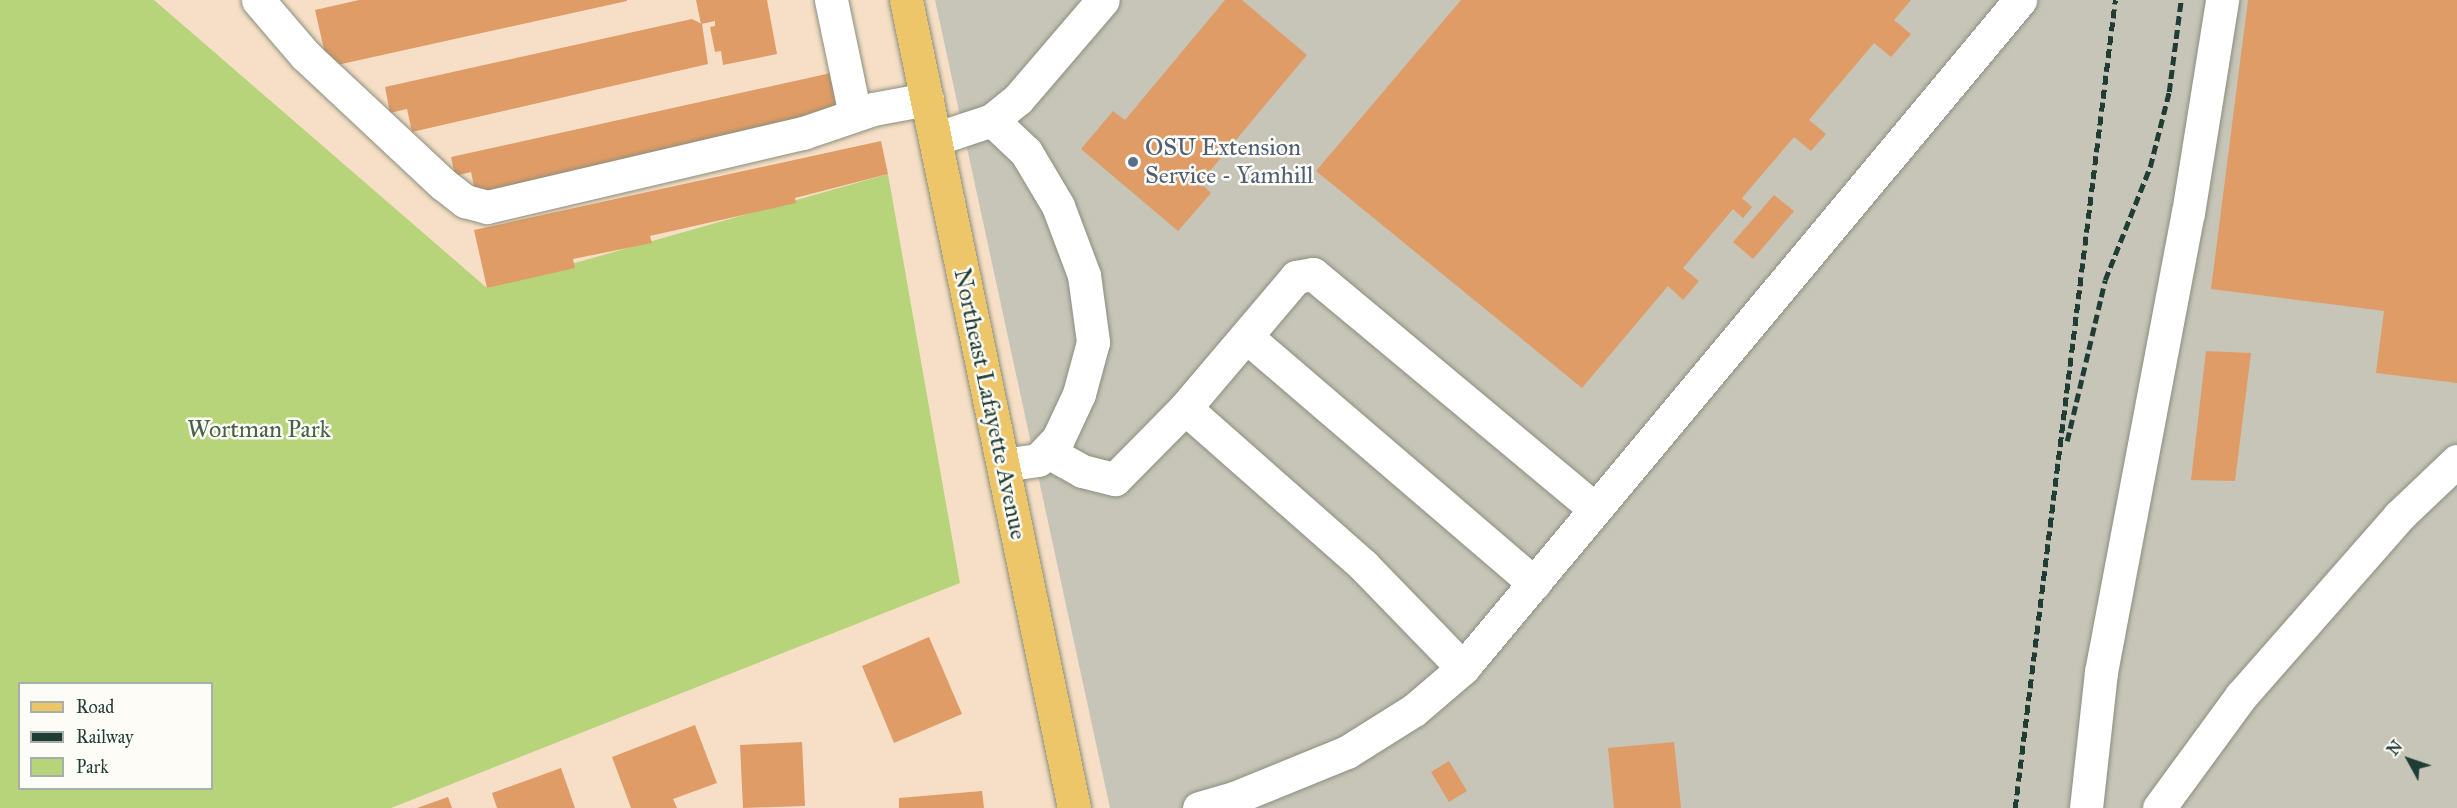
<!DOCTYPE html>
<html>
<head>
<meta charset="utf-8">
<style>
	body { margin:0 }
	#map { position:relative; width:2457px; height:808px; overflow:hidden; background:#f6dfc6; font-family:"IM FELL Great Primer",serif }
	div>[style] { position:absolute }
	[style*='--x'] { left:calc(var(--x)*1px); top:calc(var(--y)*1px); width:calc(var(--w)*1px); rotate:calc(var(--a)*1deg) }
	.industrial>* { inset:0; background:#c6c5b8 }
	.green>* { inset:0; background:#b8d47a }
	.building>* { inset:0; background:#e09c66 }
	.roads { filter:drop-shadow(0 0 2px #8a8e7d) drop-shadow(0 0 2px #8a8e7d) }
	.minor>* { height:33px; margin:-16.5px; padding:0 16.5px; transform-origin:16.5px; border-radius:16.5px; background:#fff }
	.major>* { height:33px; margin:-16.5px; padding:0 16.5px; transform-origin:16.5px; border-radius:16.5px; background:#ecc669 }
	.rail>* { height:4.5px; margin-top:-2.25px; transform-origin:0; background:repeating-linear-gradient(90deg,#1f3d34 0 9px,transparent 0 13.5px) }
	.dots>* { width:16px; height:16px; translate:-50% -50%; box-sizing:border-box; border:3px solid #fdfcf7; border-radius:50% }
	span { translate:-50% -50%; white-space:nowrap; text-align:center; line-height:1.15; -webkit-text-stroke:5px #fdfcf7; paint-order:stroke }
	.service-label { font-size:24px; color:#4e5e75 }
	.left { translate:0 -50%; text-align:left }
	.street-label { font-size:24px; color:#1f3d34 }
	.park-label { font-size:24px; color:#456346 }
	.legend { position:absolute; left:18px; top:682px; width:195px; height:108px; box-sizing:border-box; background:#fdfcf7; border:2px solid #a4b0a9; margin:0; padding:8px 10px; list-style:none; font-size:18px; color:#1f3d34 }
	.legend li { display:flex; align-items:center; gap:12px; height:30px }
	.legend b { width:30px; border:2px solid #a4b0a9 }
	.north { position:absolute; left:2379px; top:730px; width:60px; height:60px; -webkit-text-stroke:4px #fdfcf7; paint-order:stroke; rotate:310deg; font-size:16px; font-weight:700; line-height:24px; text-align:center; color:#1f3d34 }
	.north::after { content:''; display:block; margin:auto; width:21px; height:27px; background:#1f3d34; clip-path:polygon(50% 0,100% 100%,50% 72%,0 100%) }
</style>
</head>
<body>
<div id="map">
	<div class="industrial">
		<div style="clip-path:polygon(935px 0,2457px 0,2457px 808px,1110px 808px)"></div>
	</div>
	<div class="green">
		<div style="clip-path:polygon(evenodd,0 0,154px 0,487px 288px,888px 174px,960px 583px,391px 808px,0 808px,0 0,20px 684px,212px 684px,212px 788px,20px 788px,20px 684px)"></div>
	</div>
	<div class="building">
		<div style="clip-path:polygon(359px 0,627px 0,627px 1px,328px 67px,315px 10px)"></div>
		<div style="clip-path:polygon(696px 0,767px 0,777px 54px,723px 65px,721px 51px,715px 52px,710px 27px,715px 26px,715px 21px,701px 24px)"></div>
		<div style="clip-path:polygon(1225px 0,1242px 0,1307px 55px,1200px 183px,1211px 193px,1178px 231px,1081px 149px,1113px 111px,1125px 120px)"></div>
		<div style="clip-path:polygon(1461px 0,1911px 0,1894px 20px,1911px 34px,1891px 57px,1874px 43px,1809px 120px,1826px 134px,1811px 151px,1794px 137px,1742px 198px,1752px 207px,1743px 218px,1733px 209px,1683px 268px,1699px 281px,1683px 300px,1668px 286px,1582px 388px,1316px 171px)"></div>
		<div style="clip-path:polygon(2248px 0,2457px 0,2457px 383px,2376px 373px,2384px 311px,2211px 289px)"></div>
		<div style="clip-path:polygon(692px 19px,702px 24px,708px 64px,412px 132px,407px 109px,390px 113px,385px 87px)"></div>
		<div style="clip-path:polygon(831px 73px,839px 109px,476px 196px,471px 172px,455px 176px,451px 157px)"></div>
		<div style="clip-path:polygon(881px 141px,888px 174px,795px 198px,796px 203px,650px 236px,652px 243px,573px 259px,575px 268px,487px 288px,474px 230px)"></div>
		<div style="clip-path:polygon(1774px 195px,1794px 211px,1753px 259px,1733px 242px)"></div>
		<div style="clip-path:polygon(2206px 351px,2251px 353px,2235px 481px,2191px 480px)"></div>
		<div style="clip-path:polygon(929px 637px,962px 714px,894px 743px,862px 666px)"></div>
		<div style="clip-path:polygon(695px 725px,717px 783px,673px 799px,677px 808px,631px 808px,612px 757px)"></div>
		<div style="clip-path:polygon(802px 742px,805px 806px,743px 808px,740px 745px)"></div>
		<div style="clip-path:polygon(1674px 742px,1681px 808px,1614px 808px,1608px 748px)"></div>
		<div style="clip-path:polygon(1449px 761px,1467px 791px,1449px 802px,1431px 772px)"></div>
		<div style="clip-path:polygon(561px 768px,575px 808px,497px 808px,492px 793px)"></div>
		<div style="clip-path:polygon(982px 791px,984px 808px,899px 808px,899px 798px)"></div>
		<div style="clip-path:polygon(448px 797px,452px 808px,417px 808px)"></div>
	</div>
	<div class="roads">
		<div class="minor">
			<div style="--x:258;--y:0;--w:72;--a:49.5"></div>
			<div style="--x:305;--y:55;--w:189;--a:43.1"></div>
			<div style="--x:443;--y:184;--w:28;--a:38"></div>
			<div style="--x:465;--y:201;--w:23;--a:15"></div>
			<div style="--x:487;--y:207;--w:325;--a:-13.2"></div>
			<div style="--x:803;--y:133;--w:74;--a:-18.9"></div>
			<div style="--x:873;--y:109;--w:55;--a:-10.5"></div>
			<div style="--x:831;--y:0;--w:117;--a:78.2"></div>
			<div style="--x:992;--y:120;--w:47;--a:43.3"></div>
			<div style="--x:1026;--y:152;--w:63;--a:59.3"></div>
			<div style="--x:1058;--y:206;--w:74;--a:69.4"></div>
			<div style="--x:1084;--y:275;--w:68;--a:82.3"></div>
			<div style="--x:1093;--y:342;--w:54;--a:105.1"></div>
			<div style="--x:1079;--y:394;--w:50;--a:115"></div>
			<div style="--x:1058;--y:439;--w:29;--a:134"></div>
			<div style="--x:1038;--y:460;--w:35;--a:172"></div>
			<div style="--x:935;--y:139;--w:60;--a:-18.4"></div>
			<div style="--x:992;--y:120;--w:33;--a:-39"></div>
			<div style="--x:1018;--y:99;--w:130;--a:-49.4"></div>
			<div style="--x:1248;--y:338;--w:377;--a:40.6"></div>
			<div style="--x:1185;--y:408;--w:172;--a:-49.7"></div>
			<div style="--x:1296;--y:277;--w:17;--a:-10"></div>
			<div style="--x:1313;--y:274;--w:367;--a:39.8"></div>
			<div style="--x:1048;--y:452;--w:39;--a:29"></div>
			<div style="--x:1082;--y:471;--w:34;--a:14"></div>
			<div style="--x:1115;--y:479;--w:100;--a:-45.4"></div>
			<div style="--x:1185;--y:408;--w:239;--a:41.4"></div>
			<div style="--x:1364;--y:566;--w:142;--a:45.9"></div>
			<div style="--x:1199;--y:808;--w:36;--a:-16"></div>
			<div style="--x:1234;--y:798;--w:122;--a:-22.2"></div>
			<div style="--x:1347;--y:752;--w:79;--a:-32.1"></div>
			<div style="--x:1414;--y:710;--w:65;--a:-40.6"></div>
			<div style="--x:1463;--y:668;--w:870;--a:-50.18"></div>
			<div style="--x:2086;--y:808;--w:137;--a:-83.7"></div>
			<div style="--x:2101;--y:672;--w:467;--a:-79.3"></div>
			<div style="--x:2188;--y:213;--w:216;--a:-80.9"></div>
			<div style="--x:2159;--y:808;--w:139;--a:-53.8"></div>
			<div style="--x:2241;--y:696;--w:240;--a:-48.7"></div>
			<div style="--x:2399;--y:516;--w:80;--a:-43.5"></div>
		</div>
		<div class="major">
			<div style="--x:906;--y:0;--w:825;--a:78.25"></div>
		</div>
	</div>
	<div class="rail">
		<div style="--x:2067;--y:441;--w:165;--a:-76.7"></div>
		<div style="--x:2105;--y:280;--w:122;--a:-68.3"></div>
		<div style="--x:2150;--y:167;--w:77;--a:-75.8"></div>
		<div style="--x:2169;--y:92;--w:93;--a:-82.6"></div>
		<div style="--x:2015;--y:808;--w:814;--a:-82.94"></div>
	</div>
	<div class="dots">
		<div style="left:1133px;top:162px;background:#5c6f8a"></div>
	</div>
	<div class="service-label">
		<span class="left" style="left:1145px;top:162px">OSU Extension<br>Service - Yamhill</span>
	</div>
	<div class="street-label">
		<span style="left:990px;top:404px;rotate:78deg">Northeast Lafayette Avenue</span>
	</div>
	<div class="park-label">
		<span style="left:259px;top:430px">Wortman Park</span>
	</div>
	<ul class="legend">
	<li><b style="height:8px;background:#ecc669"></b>Road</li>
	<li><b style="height:8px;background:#1f3d34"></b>Railway</li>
	<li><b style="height:16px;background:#b8d47a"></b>Park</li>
	</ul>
	<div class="north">N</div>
</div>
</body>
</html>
